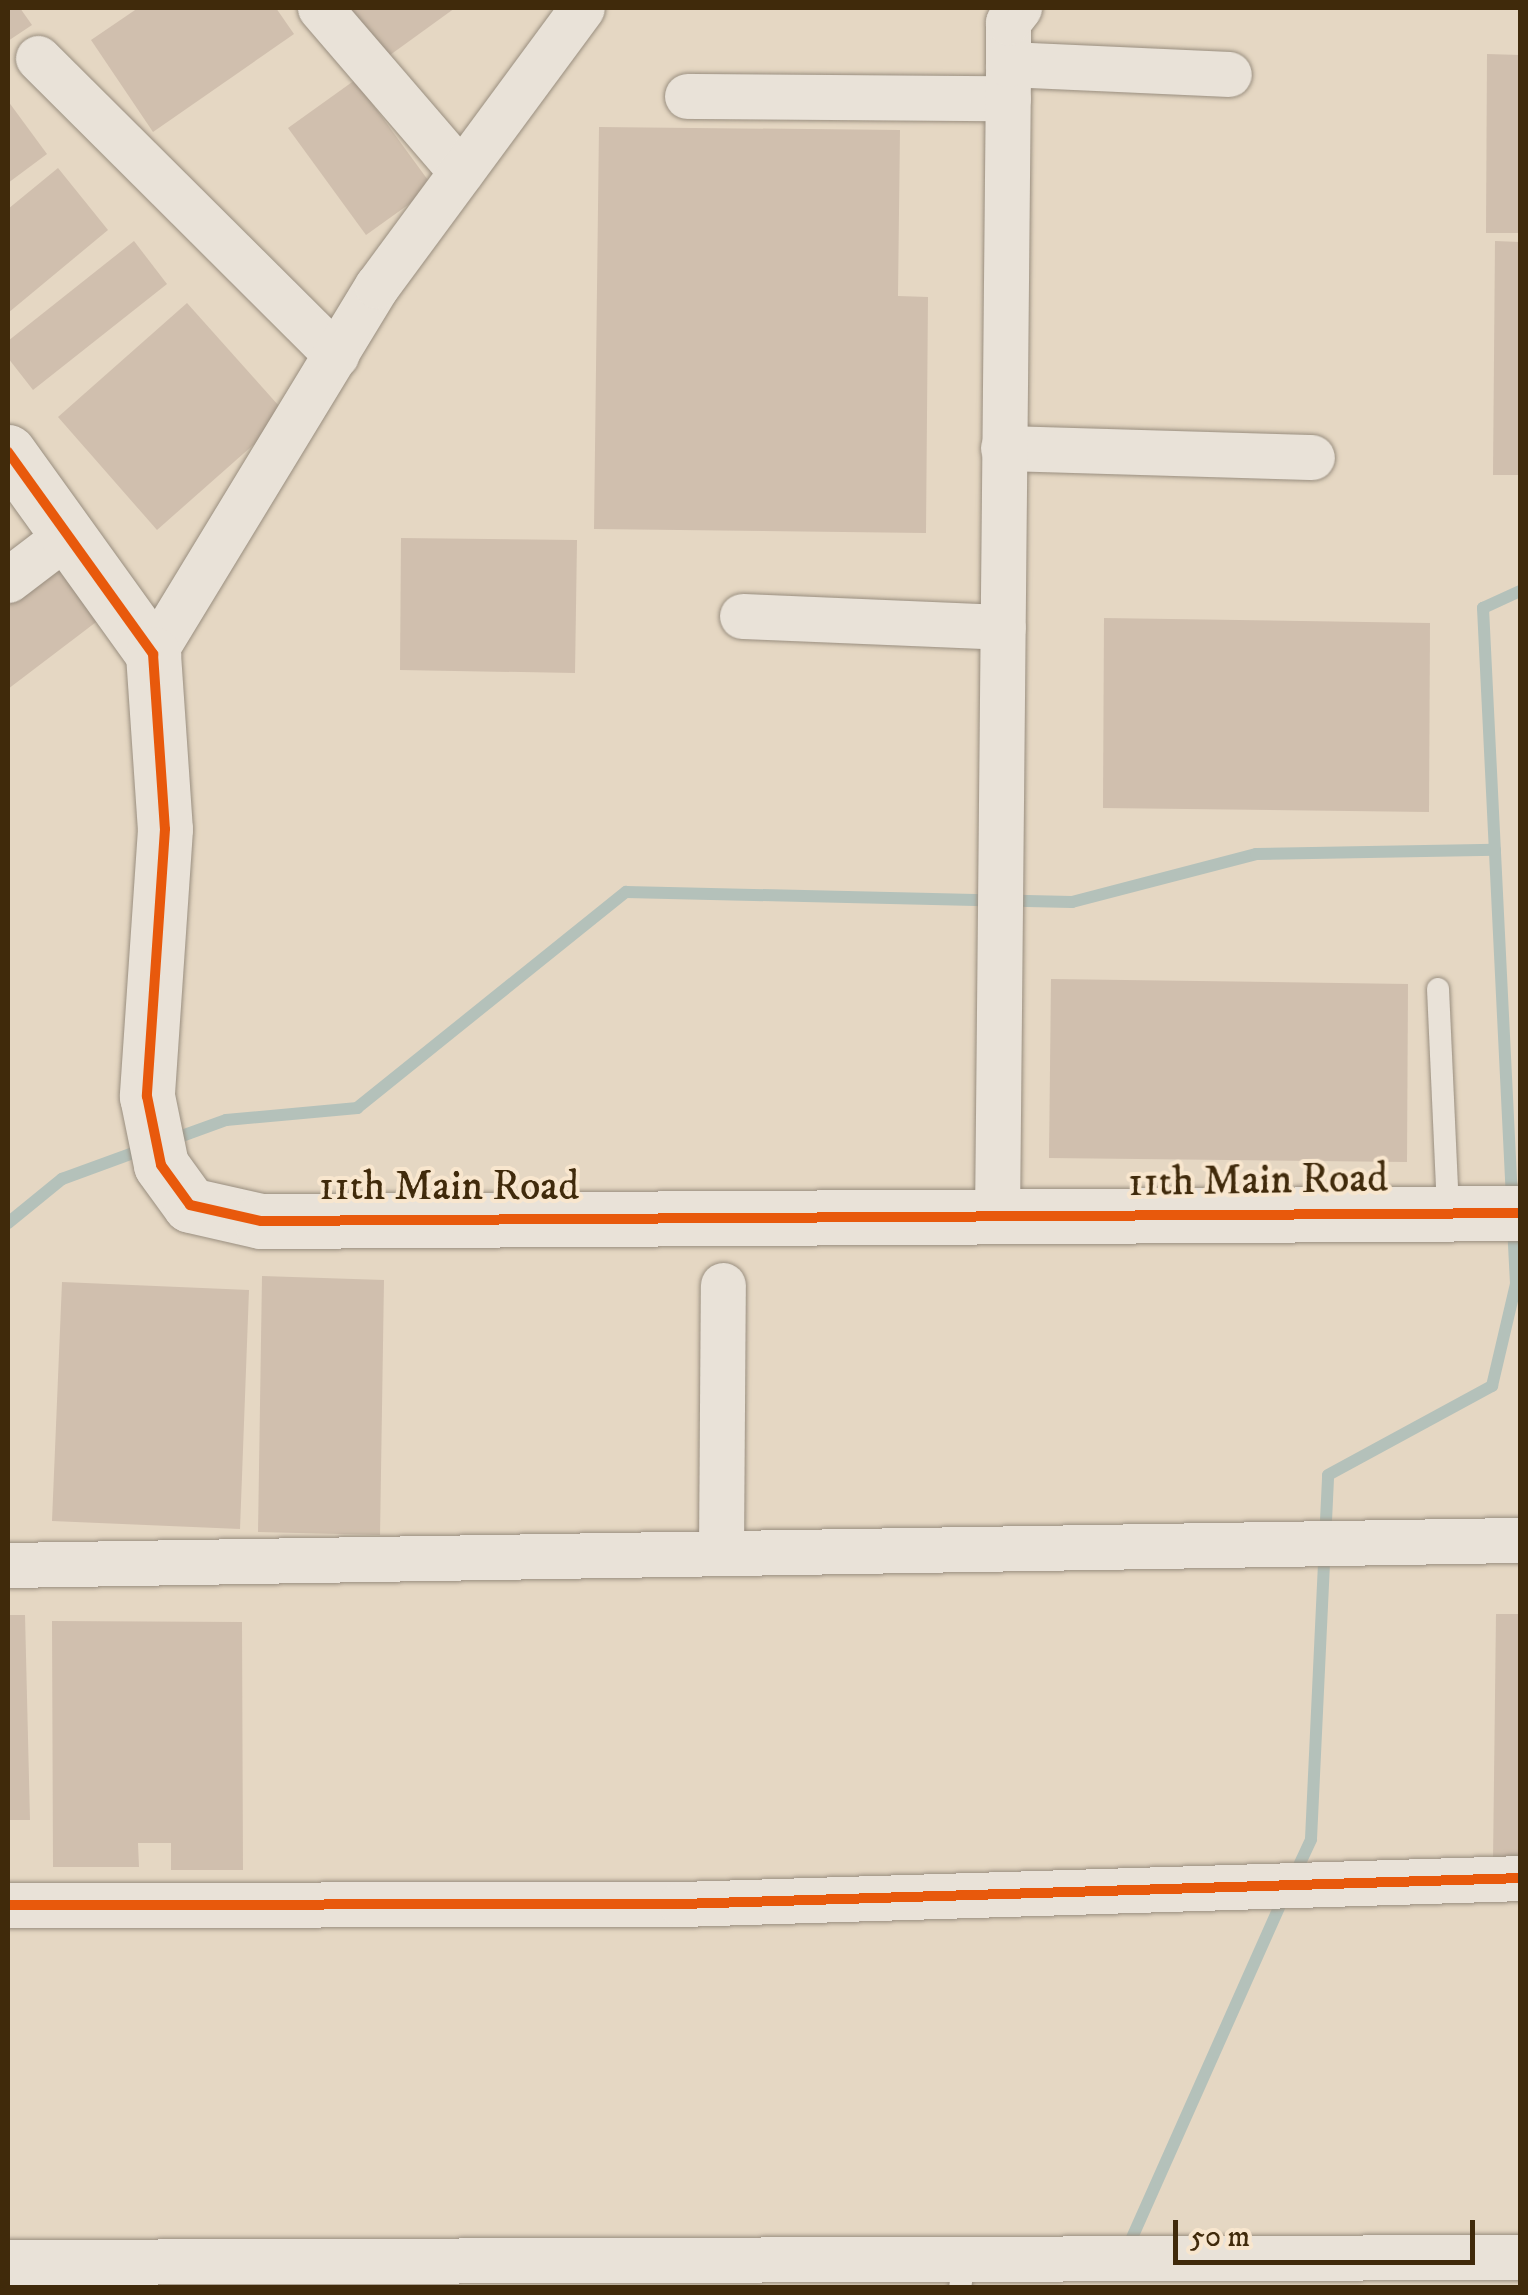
<!DOCTYPE html>
<html>
<head>
<meta charset="utf-8">
<style>
	body { margin:0 }
	#map { position:relative; width:1528px; height:2295px; overflow:hidden; background:#e5d7c3; font-family:"IM FELL DW Pica",serif }
	div>[style] { position:absolute }
	[style*='--x'] { left:calc(var(--x)*1px); top:calc(var(--y)*1px); width:calc(var(--w)*1px); rotate:calc(var(--a)*1deg) }
	.stream>* { height:12px; margin:-6px; padding:0 6px; transform-origin:6px; border-radius:6px; background:#b4c1ba }
	.building>* { inset:0; background:#d0bfae }
	.roads { filter:drop-shadow(0 0 2px #998e7f) drop-shadow(0 0 2px #998e7f) }
	.service>* { height:22px; margin:-11px; padding:0 11px; transform-origin:11px; border-radius:11px; background:#e9e2d8 }
	.minor>* { height:45px; margin:-22.5px; padding:0 22.5px; transform-origin:22.5px; border-radius:22.5px; background:#e9e2d8 }
	.tertiary>* { height:55px; margin:-27.5px; padding:0 27.5px; transform-origin:27.5px; border-radius:27.5px; background:#e9e2d8 }
	.cycleway>* { height:10px; margin:-5px; padding:0 5px; transform-origin:5px; border-radius:5px; background:#e8590c }
	span { translate:-50% -50%; white-space:nowrap; text-align:center; line-height:1.15; -webkit-text-stroke:8px #f8e6ce; paint-order:stroke }
	.street-label { font-size:42px; color:#402a0b }
	.frame { position:absolute; inset:0; border:10px solid #402a0b; pointer-events:none }
	.scale { position:absolute; left:1173px; top:2220px; width:302px; height:45px; box-sizing:border-box; border:5px solid #402a0b; border-top:0; padding-left:12px; font-size:30px; line-height:35px; white-space:nowrap; color:#402a0b; -webkit-text-stroke:8px #f8e6ce; paint-order:stroke }
</style>
</head>
<body>
<div id="map">
	<div class="stream">
		<div style="--x:168;--y:1141;--w:62;--a:-19.9"></div>
		<div style="--x:226;--y:1120;--w:132;--a:-5.2"></div>
		<div style="--x:357;--y:1108;--w:345;--a:-38.8"></div>
		<div style="--x:626;--y:892;--w:446;--a:1.3"></div>
		<div style="--x:1072;--y:902;--w:190;--a:-14.6"></div>
		<div style="--x:1256;--y:854;--w:239;--a:-1"></div>
		<div style="--x:1512;--y:1199;--w:592;--a:-92.81"></div>
		<div style="--x:1483;--y:608;--w:41;--a:-24.7"></div>
		<div style="--x:8;--y:1223;--w:70;--a:-39.2"></div>
		<div style="--x:62;--y:1179;--w:87;--a:-20.1"></div>
		<div style="--x:1295;--y:1874;--w:38;--a:-65"></div>
		<div style="--x:1311;--y:1839;--w:364;--a:-87.3"></div>
		<div style="--x:1328;--y:1475;--w:187;--a:-28.5"></div>
		<div style="--x:1492;--y:1386;--w:105;--a:-76.8"></div>
		<div style="--x:1516;--y:1284;--w:60;--a:-92.9"></div>
		<div style="--x:1127;--y:2249;--w:391;--a:-66"></div>
	</div>
	<div class="building">
		<div style="clip-path:polygon(8px 8px,20px 8px,32px 25px,8px 41px)"></div>
		<div style="clip-path:polygon(138px 8px,276px 8px,294px 34px,153px 132px,91px 40px)"></div>
		<div style="clip-path:polygon(339px 8px,455px 8px,379px 63px)"></div>
		<div style="clip-path:polygon(1487px 54px,1520px 55px,1520px 233px,1486px 233px)"></div>
		<div style="clip-path:polygon(355px 80px,433px 187px,366px 235px,288px 128px)"></div>
		<div style="clip-path:polygon(8px 101px,47px 154px,8px 183px)"></div>
		<div style="clip-path:polygon(599px 127px,900px 130px,898px 296px,928px 297px,926px 533px,594px 529px)"></div>
		<div style="clip-path:polygon(58px 168px,108px 230px,8px 313px,8px 209px)"></div>
		<div style="clip-path:polygon(134px 241px,167px 284px,33px 390px,8px 358px,8px 341px)"></div>
		<div style="clip-path:polygon(1495px 241px,1520px 242px,1520px 475px,1493px 475px)"></div>
		<div style="clip-path:polygon(187px 303px,287px 415px,157px 530px,58px 417px)"></div>
		<div style="clip-path:polygon(401px 538px,577px 540px,575px 673px,400px 670px)"></div>
		<div style="clip-path:polygon(62px 553px,108px 613px,8px 689px,8px 595px)"></div>
		<div style="clip-path:polygon(1104px 618px,1430px 623px,1429px 812px,1103px 808px)"></div>
		<div style="clip-path:polygon(1051px 979px,1408px 984px,1407px 1162px,1049px 1158px)"></div>
		<div style="clip-path:polygon(262px 1276px,384px 1280px,380px 1535px,258px 1532px)"></div>
		<div style="clip-path:polygon(62px 1282px,249px 1290px,240px 1529px,52px 1521px)"></div>
		<div style="clip-path:polygon(1496px 1614px,1520px 1614px,1520px 1862px,1493px 1862px)"></div>
		<div style="clip-path:polygon(8px 1615px,25px 1615px,30px 1820px,8px 1820px)"></div>
		<div style="clip-path:polygon(52px 1621px,242px 1622px,243px 1870px,171px 1870px,171px 1843px,138px 1843px,139px 1867px,53px 1867px)"></div>
	</div>
	<div class="roads">
		<div class="service">
			<div style="--x:1438;--y:989;--w:220;--a:87.4"></div>
			<div style="--x:960;--y:2288;--w:26;--a:-81"></div>
		</div>
		<div class="minor">
			<div style="--x:320;--y:8;--w:216;--a:49.3"></div>
			<div style="--x:38;--y:58;--w:421;--a:44.9"></div>
			<div style="--x:1008;--y:64;--w:221;--a:2.6"></div>
			<div style="--x:687;--y:96;--w:321;--a:0.4"></div>
			<div style="--x:1003;--y:448;--w:309;--a:1.7"></div>
			<div style="--x:8;--y:580;--w:79;--a:-37.3"></div>
			<div style="--x:742;--y:616;--w:261;--a:2.4"></div>
			<div style="--x:153;--y:654;--w:431;--a:-58.7"></div>
			<div style="--x:377;--y:286;--w:345;--a:-53.6"></div>
			<div style="--x:997;--y:1219;--w:1155;--a:-89.45"></div>
			<div style="--x:1008;--y:64;--w:42;--a:-90"></div>
			<div style="--x:1008;--y:22;--w:18;--a:-52"></div>
			<div style="--x:721;--y:1551;--w:266;--a:-89.6"></div>
			<div style="--x:8;--y:1565;--w:1512;--a:-0.95"></div>
			<div style="--x:8;--y:1905;--w:673;--a:-0.09"></div>
			<div style="--x:681;--y:1904;--w:839;--a:-1.77"></div>
			<div style="--x:8;--y:2262;--w:1512;--a:-0.19"></div>
		</div>
		<div class="tertiary">
			<div style="--x:8;--y:452;--w:249;--a:54.3"></div>
			<div style="--x:153;--y:654;--w:175;--a:86.1"></div>
			<div style="--x:165;--y:829;--w:268;--a:93.9"></div>
			<div style="--x:147;--y:1096;--w:70;--a:78.5"></div>
			<div style="--x:161;--y:1165;--w:49;--a:54.1"></div>
			<div style="--x:190;--y:1205;--w:73;--a:12.7"></div>
			<div style="--x:261;--y:1221;--w:1259;--a:-0.36"></div>
		</div>
	</div>
	<div class="cycleway">
		<div style="--x:8;--y:452;--w:249;--a:54.3"></div>
		<div style="--x:153;--y:654;--w:175;--a:86.1"></div>
		<div style="--x:165;--y:829;--w:268;--a:93.9"></div>
		<div style="--x:147;--y:1096;--w:70;--a:78.5"></div>
		<div style="--x:161;--y:1165;--w:49;--a:54.1"></div>
		<div style="--x:190;--y:1205;--w:73;--a:12.7"></div>
		<div style="--x:261;--y:1221;--w:1259;--a:-0.36"></div>
		<div style="--x:8;--y:1905;--w:673;--a:-0.09"></div>
		<div style="--x:681;--y:1904;--w:839;--a:-1.77"></div>
	</div>
	<div class="street-label">
		<span style="left:1258px;top:1181px;rotate:-1deg">11th Main Road</span>
		<span style="left:449px;top:1187px">11th Main Road</span>
	</div>
	<div class="frame"></div>
	<div class="scale">50 m</div>
</div>
</body>
</html>
